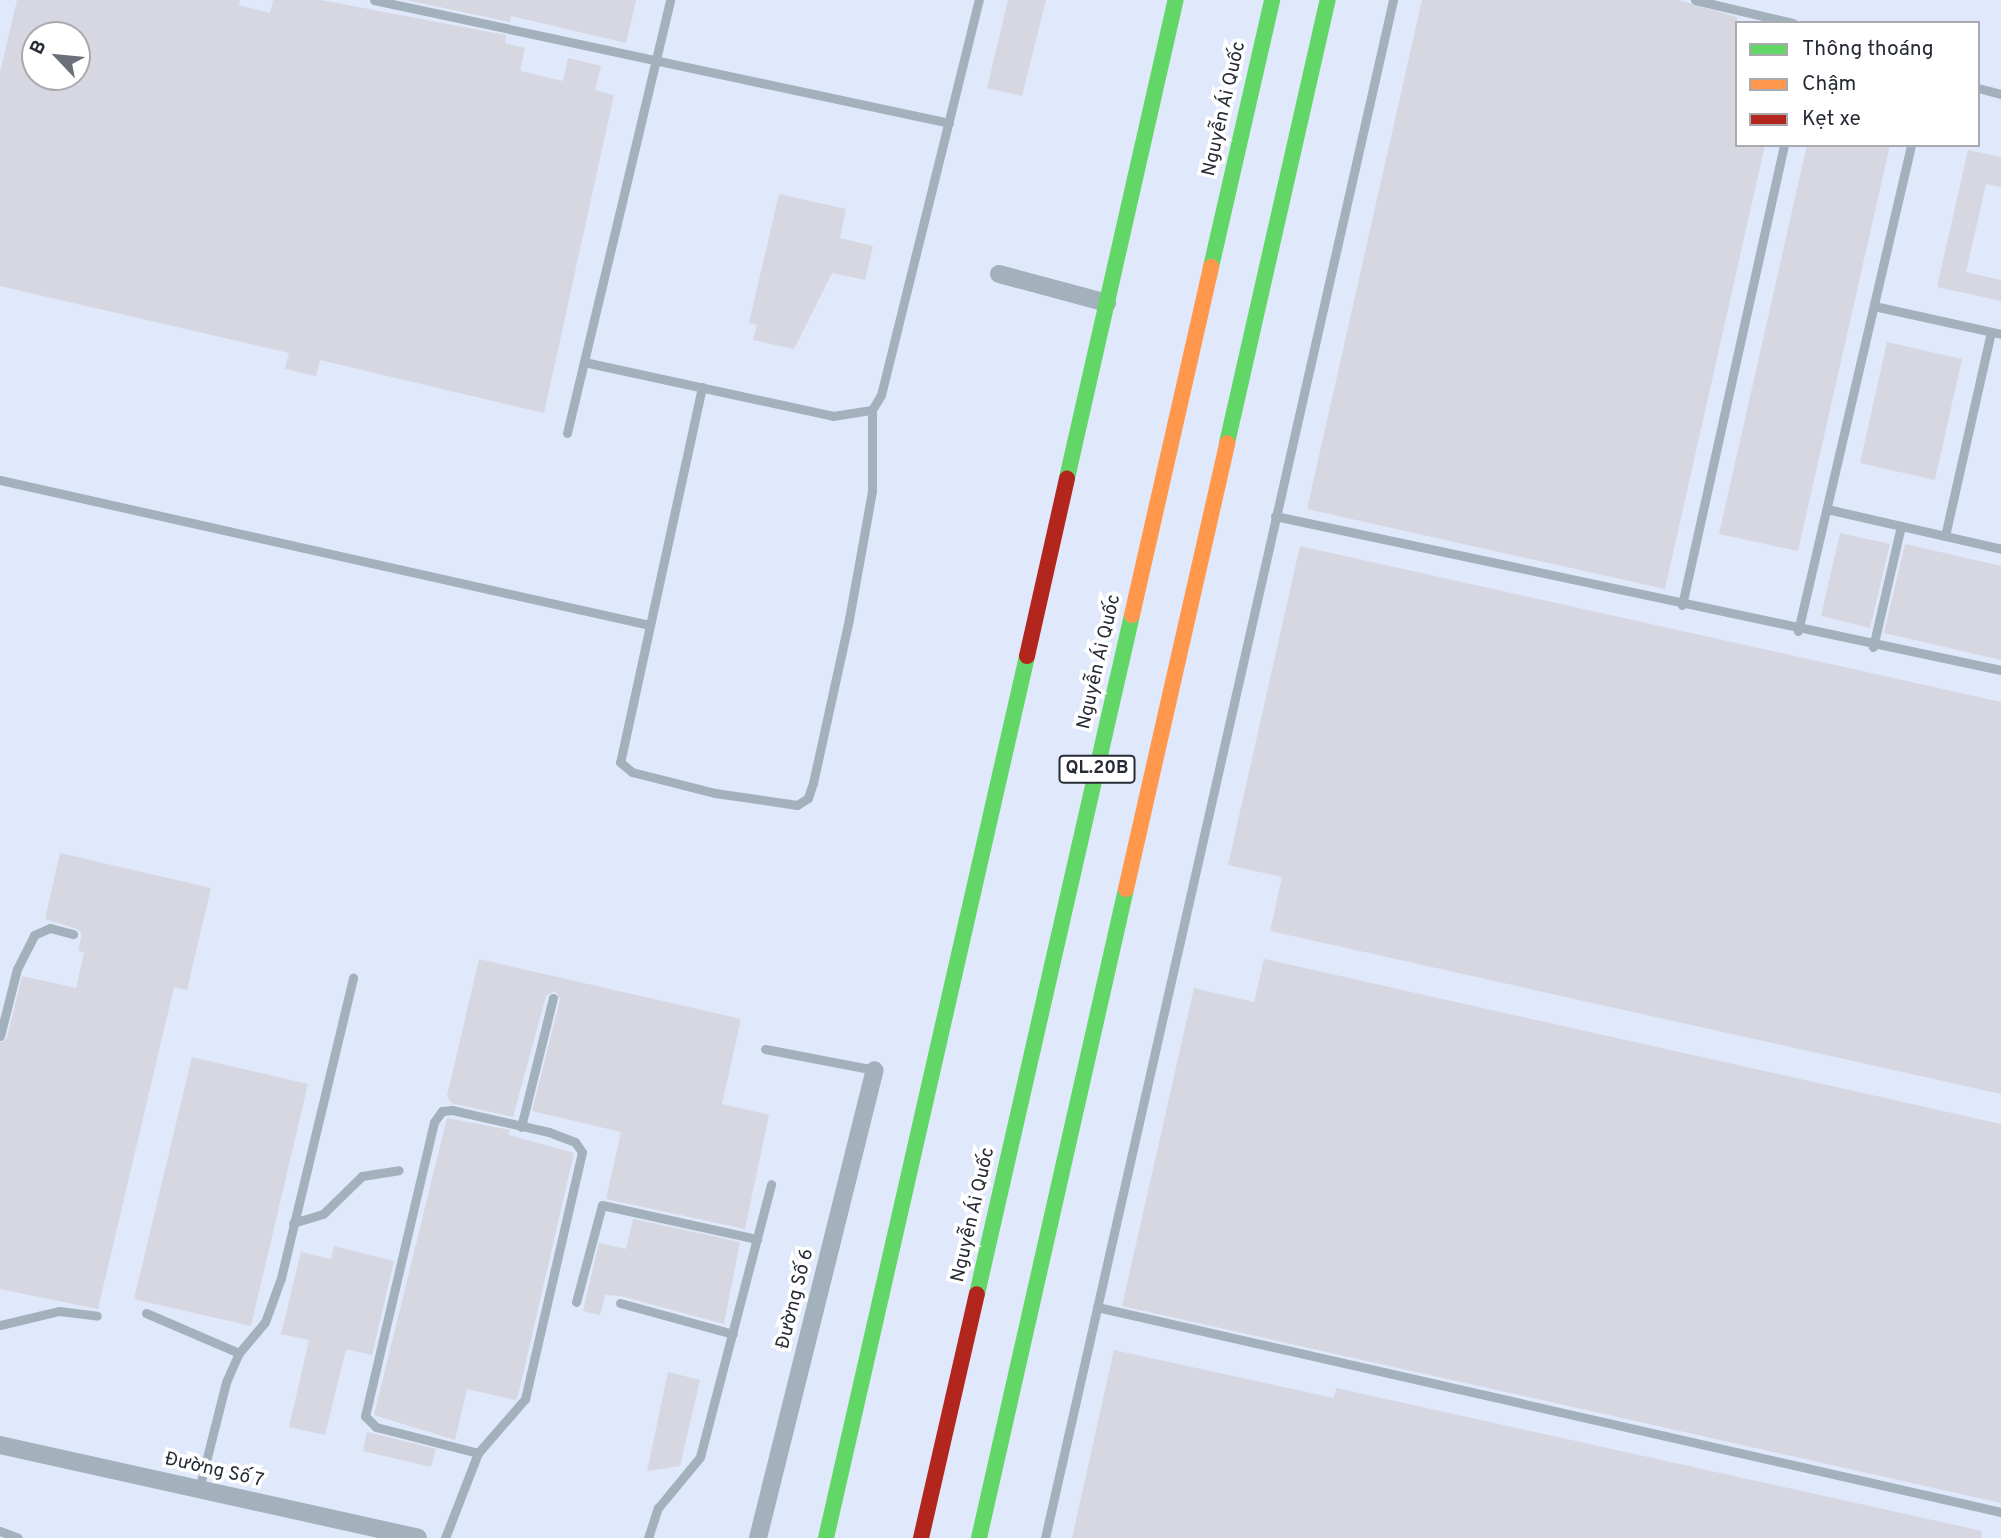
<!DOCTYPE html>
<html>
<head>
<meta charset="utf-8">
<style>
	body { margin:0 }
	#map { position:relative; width:2001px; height:1538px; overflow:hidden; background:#ecf0f9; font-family:Overpass,sans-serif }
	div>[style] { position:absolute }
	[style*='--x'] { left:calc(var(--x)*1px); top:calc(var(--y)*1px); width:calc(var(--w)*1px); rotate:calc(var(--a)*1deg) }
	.built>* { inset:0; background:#e0e8fc }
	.building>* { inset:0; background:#d6d7e1 }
	.lane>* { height:9px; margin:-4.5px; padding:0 4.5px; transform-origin:4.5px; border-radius:4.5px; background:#a3b1bd }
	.street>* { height:18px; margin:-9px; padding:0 9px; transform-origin:9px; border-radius:9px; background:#a3b1bd }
	.fast>* { height:16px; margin:-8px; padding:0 8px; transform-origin:8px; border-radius:8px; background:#63d668 }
	.slow>* { height:16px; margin:-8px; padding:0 8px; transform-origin:8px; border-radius:8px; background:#ff974d }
	.jam>* { height:16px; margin:-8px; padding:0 8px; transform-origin:8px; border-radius:8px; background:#b3261e }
	span { translate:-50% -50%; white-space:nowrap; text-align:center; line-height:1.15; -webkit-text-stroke:7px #fff; paint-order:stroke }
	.shield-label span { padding:2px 5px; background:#fff; border:2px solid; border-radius:5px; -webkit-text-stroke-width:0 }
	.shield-label { font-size:18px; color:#272b36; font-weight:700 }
	.street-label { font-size:19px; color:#272b36 }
	.legend { position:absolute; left:1735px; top:21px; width:245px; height:126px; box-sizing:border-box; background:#fff; border:2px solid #a9aaaf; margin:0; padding:9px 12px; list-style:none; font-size:21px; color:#272b36 }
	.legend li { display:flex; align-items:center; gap:14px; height:35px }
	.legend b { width:35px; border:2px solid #a9aaaf }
	.north { position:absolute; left:21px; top:21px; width:70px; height:70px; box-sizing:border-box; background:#fff; border:2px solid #a9aaaf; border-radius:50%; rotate:296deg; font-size:19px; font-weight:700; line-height:28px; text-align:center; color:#272b36 }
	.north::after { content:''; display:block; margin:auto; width:24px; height:32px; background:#6c707a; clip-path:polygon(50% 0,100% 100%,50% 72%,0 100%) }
</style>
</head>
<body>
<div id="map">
	<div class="built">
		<div style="clip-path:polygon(evenodd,0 0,2001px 0,2001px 1538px,0 1538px,0 0,1737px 23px,1978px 23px,1978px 145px,1737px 145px,1737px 23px,0 0,35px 35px,77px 35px,77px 77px,35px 77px,35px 35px)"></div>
	</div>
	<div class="building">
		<div style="clip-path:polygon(evenodd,17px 0,240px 0,239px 5px,270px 13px,273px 0,321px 0,506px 35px,505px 43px,525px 48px,520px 71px,563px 81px,568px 58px,601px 66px,595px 90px,614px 95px,544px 413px,320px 360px,316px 376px,285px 369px,289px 353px,0 286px,0 73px,17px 0,35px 35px,77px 35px,77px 77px,35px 77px,35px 35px)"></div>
		<div style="clip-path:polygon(407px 0,636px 0,626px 43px,511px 16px,510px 22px)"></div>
		<div style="clip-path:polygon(1008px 0,1046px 0,1022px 96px,987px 88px)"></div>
		<div style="clip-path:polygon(1422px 0,1678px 0,1737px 17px,1737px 145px,1765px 145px,1665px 589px,1307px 509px)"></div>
		<div style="clip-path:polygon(1807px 145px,1890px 145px,1798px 551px,1719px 534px)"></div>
		<div style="clip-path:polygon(1968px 150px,2001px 157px,2001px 187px,1986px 184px,1966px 272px,2001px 280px,2001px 301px,1937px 287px)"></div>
		<div style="clip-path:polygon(779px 194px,846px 209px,840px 238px,873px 246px,865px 280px,832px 273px,794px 349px,753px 340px,757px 325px,749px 323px)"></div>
		<div style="clip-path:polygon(1887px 342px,1962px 359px,1935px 480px,1860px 463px)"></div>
		<div style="clip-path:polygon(1840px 533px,1890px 544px,1870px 628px,1821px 616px)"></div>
		<div style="clip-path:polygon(1905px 544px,2001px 566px,2001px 660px,1884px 633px)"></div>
		<div style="clip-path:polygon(1300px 546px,2001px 702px,2001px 1094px,1270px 931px,1282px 877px,1228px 865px)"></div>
		<div style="clip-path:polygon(60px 853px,211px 888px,187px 990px,174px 987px,98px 1309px,0 1289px,0 1043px,7px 1038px,22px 976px,76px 988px,84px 952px,78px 951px,82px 934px,77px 929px,45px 919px)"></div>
		<div style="clip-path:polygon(479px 959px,741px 1019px,722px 1104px,769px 1115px,745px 1229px,606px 1199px,621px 1132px,532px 1111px,560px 1000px,555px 991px,546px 996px,513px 1117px,451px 1103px,447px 1096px)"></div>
		<div style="clip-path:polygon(1264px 959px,2001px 1124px,2001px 1503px,1122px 1306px,1194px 988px,1254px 1002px)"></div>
		<div style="clip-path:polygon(192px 1057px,308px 1084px,251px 1326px,134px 1299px)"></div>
		<div style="clip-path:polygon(447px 1118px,510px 1130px,509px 1135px,574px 1153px,518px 1396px,515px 1400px,467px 1389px,455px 1440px,374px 1415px)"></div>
		<div style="clip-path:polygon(633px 1219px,740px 1242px,724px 1324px,621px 1296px,605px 1295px,600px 1315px,583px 1311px,599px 1243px,626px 1249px)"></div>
		<div style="clip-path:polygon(334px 1246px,394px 1261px,372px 1355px,346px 1349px,325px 1435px,289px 1427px,309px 1340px,281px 1334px,301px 1252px,331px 1259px)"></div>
		<div style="clip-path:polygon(1114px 1350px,1334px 1398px,1336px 1388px,1982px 1531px,1981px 1538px,1072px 1538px)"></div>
		<div style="clip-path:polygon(668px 1372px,700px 1380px,680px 1466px,647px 1471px)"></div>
		<div style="clip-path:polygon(367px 1432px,436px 1449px,431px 1467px,363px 1451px)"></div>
	</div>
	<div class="lane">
		<div style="--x:374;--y:0;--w:588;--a:12.07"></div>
		<div style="--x:1695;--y:0;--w:101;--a:13.2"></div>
		<div style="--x:1978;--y:88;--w:24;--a:15"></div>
		<div style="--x:1874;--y:306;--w:130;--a:12.4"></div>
		<div style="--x:584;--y:362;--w:255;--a:12.2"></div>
		<div style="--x:833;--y:416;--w:39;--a:-9"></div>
		<div style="--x:872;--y:410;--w:17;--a:-59"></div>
		<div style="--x:881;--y:395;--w:407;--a:-76.1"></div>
		<div style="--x:702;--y:387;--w:384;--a:102.3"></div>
		<div style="--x:620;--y:762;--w:16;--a:40"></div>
		<div style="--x:632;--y:772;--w:86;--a:14.2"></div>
		<div style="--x:715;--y:793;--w:83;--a:8.3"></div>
		<div style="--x:797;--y:805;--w:13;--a:-32"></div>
		<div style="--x:808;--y:798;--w:16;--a:-72"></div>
		<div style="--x:813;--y:783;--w:168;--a:-77.6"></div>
		<div style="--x:849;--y:619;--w:130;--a:-79.8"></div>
		<div style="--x:872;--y:491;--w:81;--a:-90"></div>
		<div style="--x:567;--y:433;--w:445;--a:-76.6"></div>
		<div style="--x:0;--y:480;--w:665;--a:12.59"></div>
		<div style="--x:1827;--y:509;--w:179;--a:12.9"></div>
		<div style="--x:1275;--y:516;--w:742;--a:11.98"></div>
		<div style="--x:1945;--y:536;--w:209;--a:-77.3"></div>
		<div style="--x:1682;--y:605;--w:471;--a:-77.5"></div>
		<div style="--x:1798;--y:631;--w:499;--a:-76.9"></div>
		<div style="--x:1873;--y:647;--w:124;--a:-77"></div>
		<div style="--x:0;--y:1036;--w:69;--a:-75.8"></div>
		<div style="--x:17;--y:969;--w:38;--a:-63"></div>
		<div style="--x:34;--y:935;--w:17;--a:-24"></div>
		<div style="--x:50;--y:928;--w:24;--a:15"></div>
		<div style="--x:765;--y:1049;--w:112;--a:10.8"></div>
		<div style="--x:521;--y:1127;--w:133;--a:-76.1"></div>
		<div style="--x:293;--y:1223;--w:31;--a:-17"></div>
		<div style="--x:323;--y:1214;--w:54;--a:-44.3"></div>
		<div style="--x:362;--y:1176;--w:37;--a:-9"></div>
		<div style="--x:576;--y:1302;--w:100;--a:-75"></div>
		<div style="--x:602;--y:1205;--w:159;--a:12.4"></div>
		<div style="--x:620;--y:1303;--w:117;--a:15.3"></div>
		<div style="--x:1097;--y:1307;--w:927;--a:12.78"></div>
		<div style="--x:146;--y:1313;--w:101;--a:23.3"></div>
		<div style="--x:0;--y:1325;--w:61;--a:-13.3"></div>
		<div style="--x:59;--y:1311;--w:38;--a:7"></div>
		<div style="--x:199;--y:1489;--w:110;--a:-75.8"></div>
		<div style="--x:226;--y:1382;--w:32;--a:-66"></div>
		<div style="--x:239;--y:1353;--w:40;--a:-50"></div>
		<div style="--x:265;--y:1322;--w:47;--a:-70"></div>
		<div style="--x:281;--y:1278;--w:309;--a:-76.5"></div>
		<div style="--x:0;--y:1531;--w:19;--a:21"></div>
		<div style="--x:445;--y:1538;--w:91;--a:-68.8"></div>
		<div style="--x:478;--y:1453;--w:72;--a:-49"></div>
		<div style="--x:525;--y:1399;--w:253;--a:-77"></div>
		<div style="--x:582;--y:1152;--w:12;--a:-125"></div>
		<div style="--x:575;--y:1142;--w:28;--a:-159"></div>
		<div style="--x:549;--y:1132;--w:99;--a:-167.2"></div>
		<div style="--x:452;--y:1110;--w:10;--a:174"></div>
		<div style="--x:442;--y:1111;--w:14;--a:126"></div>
		<div style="--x:434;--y:1122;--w:302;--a:103.2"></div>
		<div style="--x:365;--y:1416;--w:16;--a:45"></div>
		<div style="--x:376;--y:1427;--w:105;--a:14.3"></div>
		<div style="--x:648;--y:1538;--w:32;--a:-72"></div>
		<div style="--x:658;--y:1508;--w:66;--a:-50.5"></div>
		<div style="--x:700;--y:1457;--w:282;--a:-75.4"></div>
		<div style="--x:1045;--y:1538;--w:1577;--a:-77.25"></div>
	</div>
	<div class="street">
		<div style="--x:999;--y:274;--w:112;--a:15"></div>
		<div style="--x:0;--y:1445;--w:428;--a:12.5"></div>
		<div style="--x:758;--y:1538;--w:482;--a:-76"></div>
	</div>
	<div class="fast">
		<div style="--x:1211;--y:267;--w:274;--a:-77.1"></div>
		<div style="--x:1227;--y:443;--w:454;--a:-77.2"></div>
		<div style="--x:1067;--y:478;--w:490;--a:-77.2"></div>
		<div style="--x:977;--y:1294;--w:696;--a:-77.14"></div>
		<div style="--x:826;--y:1538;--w:905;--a:-77.16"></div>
		<div style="--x:979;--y:1538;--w:665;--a:-77.24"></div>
	</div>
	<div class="slow">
		<div style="--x:1132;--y:615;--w:357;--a:-77.2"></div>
		<div style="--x:1126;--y:889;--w:457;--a:-77.2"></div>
	</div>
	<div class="jam">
		<div style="--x:1027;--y:656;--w:182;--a:-77.3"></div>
		<div style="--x:921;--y:1538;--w:250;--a:-77.1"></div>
	</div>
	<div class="shield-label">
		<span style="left:1097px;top:769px">QL.20B</span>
	</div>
	<div class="street-label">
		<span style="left:1225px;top:109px;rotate:-77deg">Nguyễn Ái Quốc</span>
		<span style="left:1100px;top:662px;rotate:-77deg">Nguyễn Ái Quốc</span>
		<span style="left:974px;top:1215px;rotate:-77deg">Nguyễn Ái Quốc</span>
		<span style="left:796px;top:1299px;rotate:-76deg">Đường Số 6</span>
		<span style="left:214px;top:1471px;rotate:13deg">Đường Số 7</span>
	</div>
	<ul class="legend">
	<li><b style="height:9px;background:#63d668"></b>Thông thoáng</li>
	<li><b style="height:9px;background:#ff974d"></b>Chậm</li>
	<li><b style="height:9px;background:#b3261e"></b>Kẹt xe</li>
	</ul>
	<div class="north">B</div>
</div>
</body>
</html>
